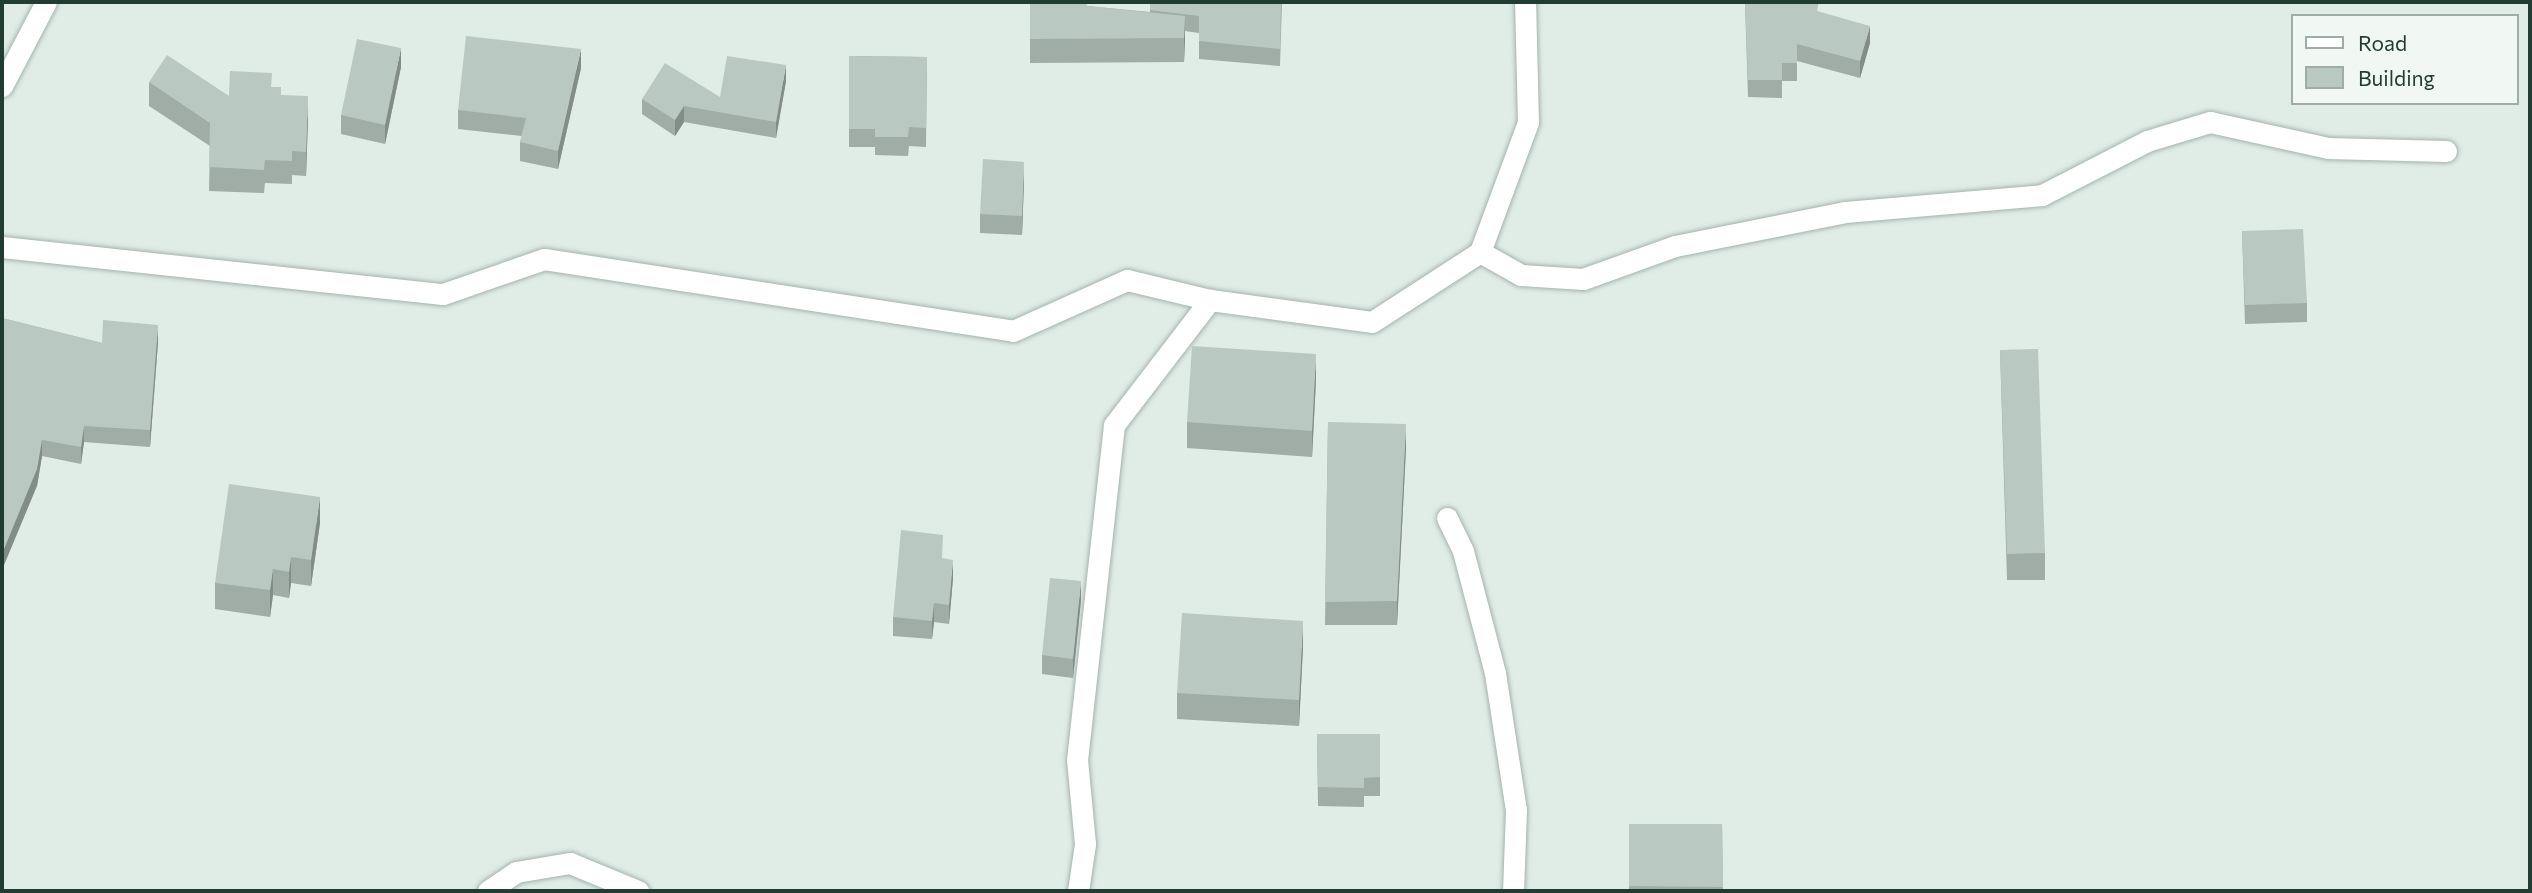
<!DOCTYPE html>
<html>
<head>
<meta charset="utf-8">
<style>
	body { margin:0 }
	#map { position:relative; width:2532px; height:893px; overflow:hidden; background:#e0ece6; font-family:Commissioner,sans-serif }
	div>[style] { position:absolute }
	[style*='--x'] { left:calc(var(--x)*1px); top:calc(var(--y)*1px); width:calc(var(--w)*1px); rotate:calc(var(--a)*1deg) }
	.roads { filter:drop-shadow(0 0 2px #a3b4ad) drop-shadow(0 0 2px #a3b4ad) }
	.minor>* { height:21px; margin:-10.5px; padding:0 10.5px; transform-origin:10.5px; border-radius:10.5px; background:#fff }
	.wall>* { inset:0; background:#9fada6 }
	.shaded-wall>* { inset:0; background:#828d87 }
	.building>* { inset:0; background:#b9c9c1 }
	span { translate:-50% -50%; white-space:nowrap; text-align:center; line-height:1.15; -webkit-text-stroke:5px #f1f8f4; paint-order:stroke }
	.frame { position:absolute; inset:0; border:4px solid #213c33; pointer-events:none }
	.legend { position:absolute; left:2291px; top:14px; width:228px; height:91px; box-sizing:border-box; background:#f1f8f4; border:2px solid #9eada7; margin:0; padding:9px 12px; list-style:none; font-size:21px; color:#213c33 }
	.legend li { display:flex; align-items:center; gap:14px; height:35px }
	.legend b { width:35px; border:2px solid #9eada7 }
</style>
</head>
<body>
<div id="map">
	<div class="roads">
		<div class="minor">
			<div style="--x:2;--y:86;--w:95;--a:-62.4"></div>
			<div style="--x:2;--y:247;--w:443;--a:6.1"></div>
			<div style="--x:443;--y:294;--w:107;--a:-19.1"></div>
			<div style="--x:544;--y:259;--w:474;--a:8.7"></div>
			<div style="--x:1013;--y:331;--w:125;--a:-24.1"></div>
			<div style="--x:1127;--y:280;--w:85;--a:13.5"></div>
			<div style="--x:1210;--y:300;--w:163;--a:7.7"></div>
			<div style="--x:1372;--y:322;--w:129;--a:-32.9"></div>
			<div style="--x:1480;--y:252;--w:139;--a:-69.7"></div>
			<div style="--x:1528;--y:122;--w:120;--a:-91.4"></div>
			<div style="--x:1480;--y:252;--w:47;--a:29.3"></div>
			<div style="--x:1521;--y:275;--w:62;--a:3.7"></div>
			<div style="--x:1583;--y:279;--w:98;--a:-19.7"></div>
			<div style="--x:1675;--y:246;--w:173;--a:-11.3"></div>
			<div style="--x:1845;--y:212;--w:198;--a:-4.9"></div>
			<div style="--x:2042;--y:195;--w:118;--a:-27.2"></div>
			<div style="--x:2147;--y:141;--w:66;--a:-16.8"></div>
			<div style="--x:2210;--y:122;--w:121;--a:12.4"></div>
			<div style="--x:2328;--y:148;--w:118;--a:1.5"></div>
			<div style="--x:1447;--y:518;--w:37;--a:64"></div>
			<div style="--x:1463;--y:551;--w:126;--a:75.3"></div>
			<div style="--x:1495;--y:673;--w:139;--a:81.3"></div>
			<div style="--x:1516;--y:810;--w:81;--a:92.1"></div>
			<div style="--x:488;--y:891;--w:34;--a:-34"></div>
			<div style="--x:516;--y:872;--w:55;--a:-9.5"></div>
			<div style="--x:570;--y:863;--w:74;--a:22.4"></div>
			<div style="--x:1078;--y:891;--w:48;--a:-81.5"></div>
			<div style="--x:1085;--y:844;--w:84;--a:-95.4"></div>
			<div style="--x:1077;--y:760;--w:337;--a:-83.7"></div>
			<div style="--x:1114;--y:425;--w:158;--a:-52.5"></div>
		</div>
	</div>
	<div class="wall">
		<div style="clip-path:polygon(1030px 2px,1087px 6px,1150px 12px,1150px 2px,1282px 2px,1280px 66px,1199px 59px,1199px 33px,1185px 31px,1184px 62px,1030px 63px)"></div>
		<div style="clip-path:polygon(1745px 2px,1818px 2px,1817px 11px,1870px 43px,1860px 78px,1797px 61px,1797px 81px,1782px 81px,1782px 98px,1748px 97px)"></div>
		<div style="clip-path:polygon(849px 56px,927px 57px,926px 147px,909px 146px,908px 156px,875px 155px,875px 147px,849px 147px)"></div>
		<div style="clip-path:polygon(401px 67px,385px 144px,341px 134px,341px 115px)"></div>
		<div style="clip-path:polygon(581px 68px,558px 169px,520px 161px,520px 142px,522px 136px,458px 129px,458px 110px)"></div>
		<div style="clip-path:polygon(786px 81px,776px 138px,684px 122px,675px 136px,642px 114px,642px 99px,720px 97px)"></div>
		<div style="clip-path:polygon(149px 82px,229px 96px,272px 87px,308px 119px,306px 176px,292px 175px,292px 184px,265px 183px,264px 193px,209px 191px,210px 146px,149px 106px)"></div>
		<div style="clip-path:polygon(1024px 180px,1022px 235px,980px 233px,980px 214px)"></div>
		<div style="clip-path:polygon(2242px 231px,2307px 303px,2307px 322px,2245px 324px)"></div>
		<div style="clip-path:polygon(2px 318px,102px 343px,158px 342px,150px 447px,84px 442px,81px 464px,42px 456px,37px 486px)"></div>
		<div style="clip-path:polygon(2000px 350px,2045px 553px,2045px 580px,2007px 580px)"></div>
		<div style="clip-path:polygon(1316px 380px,1312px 457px,1187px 448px,1187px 422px)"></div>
		<div style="clip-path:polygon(1328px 422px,1406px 448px,1397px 625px,1325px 625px)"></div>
		<div style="clip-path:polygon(320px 523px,311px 586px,291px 583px,289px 598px,273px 595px,270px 617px,215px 609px,215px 583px)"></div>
		<div style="clip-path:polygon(943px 558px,953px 578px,949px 624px,934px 622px,932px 639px,893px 636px,893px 617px)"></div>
		<div style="clip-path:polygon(1081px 600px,1073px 678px,1042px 674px,1042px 655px)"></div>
		<div style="clip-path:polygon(1303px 647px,1299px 726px,1177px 719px,1177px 693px)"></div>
		<div style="clip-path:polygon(1317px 734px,1380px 734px,1380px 796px,1364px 796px,1364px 807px,1318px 806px)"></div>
		<div style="clip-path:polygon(1629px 824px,1722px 824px,1723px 891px,1629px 891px)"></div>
	</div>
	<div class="shaded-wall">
		<div style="clip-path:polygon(1185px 16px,1185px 41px,1184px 62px,1184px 38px)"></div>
		<div style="clip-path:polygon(1870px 26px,1870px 43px,1860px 78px,1860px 61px)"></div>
		<div style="clip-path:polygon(401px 48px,401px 67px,385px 144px,385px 125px)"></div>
		<div style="clip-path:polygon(581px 49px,581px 68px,558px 169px,558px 151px)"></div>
		<div style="clip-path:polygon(786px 65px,786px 81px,776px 138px,776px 122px)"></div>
		<div style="clip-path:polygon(308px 96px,308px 119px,306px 176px,306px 152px)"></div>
		<div style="clip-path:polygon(684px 106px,684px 122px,675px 136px,675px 120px)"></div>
		<div style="clip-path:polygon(1024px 162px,1024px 180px,1022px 235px,1022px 216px)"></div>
		<div style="clip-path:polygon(158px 325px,158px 342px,150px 447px,150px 430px)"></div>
		<div style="clip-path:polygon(1316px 354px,1316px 380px,1312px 457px,1312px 431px)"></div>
		<div style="clip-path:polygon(1406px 424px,1406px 448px,1397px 625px,1397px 601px)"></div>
		<div style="clip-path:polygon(84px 426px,84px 442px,81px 464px,81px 447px)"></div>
		<div style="clip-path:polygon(42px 440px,42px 456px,37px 486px,2px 570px,2px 554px)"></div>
		<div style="clip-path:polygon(320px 497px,320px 523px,311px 586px,311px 560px)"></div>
		<div style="clip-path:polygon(291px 557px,291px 583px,289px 598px,289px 572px)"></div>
		<div style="clip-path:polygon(953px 560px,953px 578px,949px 624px,949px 605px)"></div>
		<div style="clip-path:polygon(273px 569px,273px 595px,270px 617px,270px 590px)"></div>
		<div style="clip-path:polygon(1081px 581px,1081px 600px,1073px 678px,1073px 659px)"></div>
		<div style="clip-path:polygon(934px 603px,934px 622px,932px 639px,932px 621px)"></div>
		<div style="clip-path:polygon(1303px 621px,1303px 647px,1299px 726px,1299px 700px)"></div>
	</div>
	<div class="building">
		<div style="clip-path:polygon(1030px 2px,1087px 2px,1087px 6px,1185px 16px,1184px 38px,1030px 39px)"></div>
		<div style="clip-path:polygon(1150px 2px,1281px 2px,1280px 49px,1199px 41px,1199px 16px,1150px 10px)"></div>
		<div style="clip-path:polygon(1745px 2px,1817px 2px,1817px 11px,1870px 26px,1860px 61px,1797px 44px,1797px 63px,1782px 63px,1782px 80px,1748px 80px)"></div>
		<div style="clip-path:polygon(466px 36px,581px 49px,558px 151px,520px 142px,526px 118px,458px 110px)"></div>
		<div style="clip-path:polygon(357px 39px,401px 48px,385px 125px,341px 115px)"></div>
		<div style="clip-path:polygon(167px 55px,229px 96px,230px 71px,272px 73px,271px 87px,281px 87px,281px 95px,308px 96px,306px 152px,292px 151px,292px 161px,265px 160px,264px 170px,209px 167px,210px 123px,149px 82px)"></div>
		<div style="clip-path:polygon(727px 56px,786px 65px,776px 122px,684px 106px,675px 120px,642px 99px,665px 63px,720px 97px)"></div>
		<div style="clip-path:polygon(849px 56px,927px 57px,926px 128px,909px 127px,908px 137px,875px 137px,875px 129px,849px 129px)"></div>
		<div style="clip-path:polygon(983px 159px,1024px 162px,1022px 216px,980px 214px)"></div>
		<div style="clip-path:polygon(2303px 229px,2307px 303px,2245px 305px,2242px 231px)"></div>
		<div style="clip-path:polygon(2px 318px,102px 343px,103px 320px,158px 325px,150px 430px,84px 426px,81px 447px,42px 440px,37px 469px,2px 554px)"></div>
		<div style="clip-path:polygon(1192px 346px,1316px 354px,1312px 431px,1187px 422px)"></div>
		<div style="clip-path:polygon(2038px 349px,2045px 553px,2007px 554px,2000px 350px)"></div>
		<div style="clip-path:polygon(1328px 422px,1406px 424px,1397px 601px,1325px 602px)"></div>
		<div style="clip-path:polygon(229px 484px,320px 497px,311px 560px,291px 557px,289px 572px,273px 569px,270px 590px,215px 583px)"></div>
		<div style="clip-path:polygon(901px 530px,943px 535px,942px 558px,953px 560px,949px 605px,934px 603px,932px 621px,893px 617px)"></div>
		<div style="clip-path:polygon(1050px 578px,1081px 581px,1073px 659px,1042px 655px)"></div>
		<div style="clip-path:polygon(1182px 613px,1303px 621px,1299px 700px,1177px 693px)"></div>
		<div style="clip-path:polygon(1317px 734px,1380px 734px,1380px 777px,1364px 778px,1364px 788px,1318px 787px)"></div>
		<div style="clip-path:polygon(1629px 824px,1722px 824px,1723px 887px,1629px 886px)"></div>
	</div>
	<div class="frame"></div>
	<ul class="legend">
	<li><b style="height:9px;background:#fff"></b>Road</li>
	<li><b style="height:19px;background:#b9c9c1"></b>Building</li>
	</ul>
</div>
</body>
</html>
